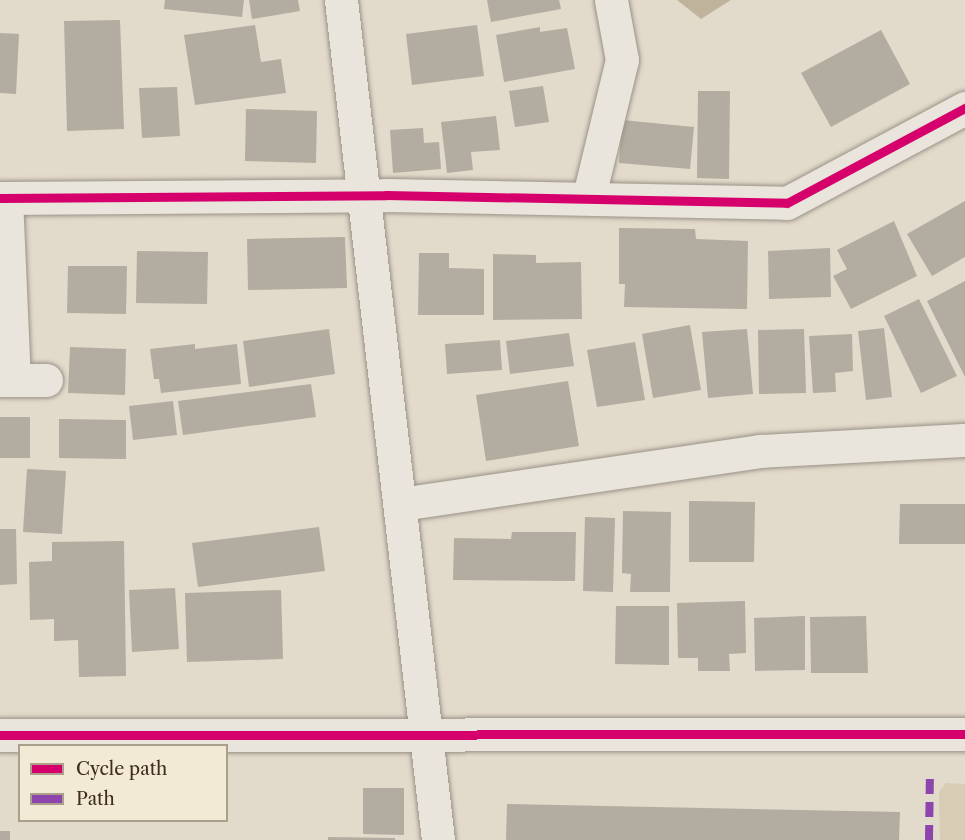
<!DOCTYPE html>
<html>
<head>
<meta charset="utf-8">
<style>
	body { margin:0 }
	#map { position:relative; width:965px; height:840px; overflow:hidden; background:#e2daca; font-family:"Libre Caslon Text",serif }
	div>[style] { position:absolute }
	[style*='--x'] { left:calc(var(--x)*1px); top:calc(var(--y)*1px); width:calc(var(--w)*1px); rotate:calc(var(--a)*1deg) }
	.green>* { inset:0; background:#d8ccb5 }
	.water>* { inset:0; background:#c0b39c }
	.building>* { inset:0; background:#b3aca0 }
	.roads { filter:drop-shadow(0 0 2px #999287) drop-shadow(0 0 2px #999287) }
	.minor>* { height:33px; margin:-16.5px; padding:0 16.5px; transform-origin:16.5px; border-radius:16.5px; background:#e9e4dc }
	.tertiary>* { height:33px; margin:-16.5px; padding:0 16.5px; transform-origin:16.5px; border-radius:16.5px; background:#e9e4dc }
	.quiet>* { height:8px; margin-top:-4px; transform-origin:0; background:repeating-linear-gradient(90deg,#8e44ad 0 15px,transparent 0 23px) }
	.cycleway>* { height:9px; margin:-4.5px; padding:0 4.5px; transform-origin:4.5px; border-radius:4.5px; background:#d6006c }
	span { translate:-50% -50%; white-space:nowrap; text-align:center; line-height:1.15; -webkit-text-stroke:4.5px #f3ead6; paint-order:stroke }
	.legend { position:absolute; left:18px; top:744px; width:210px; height:78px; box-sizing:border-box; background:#f3ead6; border:2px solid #ab9f8c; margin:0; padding:8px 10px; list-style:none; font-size:18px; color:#3f2e1c }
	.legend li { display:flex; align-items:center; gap:12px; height:30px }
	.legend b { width:30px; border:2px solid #ab9f8c }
</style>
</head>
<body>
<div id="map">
	<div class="green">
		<div style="clip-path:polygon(946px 783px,965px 784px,965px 840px,940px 840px,939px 792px)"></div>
	</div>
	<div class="water">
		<div style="clip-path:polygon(677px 0,731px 0,701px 19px)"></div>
	</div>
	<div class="building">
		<div style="clip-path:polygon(165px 0,244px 0,242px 17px,164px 9px)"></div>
		<div style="clip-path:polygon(249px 0,298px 0,300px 11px,252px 19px)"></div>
		<div style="clip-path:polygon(487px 0,559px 0,561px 9px,491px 22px)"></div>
		<div style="clip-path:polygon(120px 20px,124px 129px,67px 131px,64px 21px)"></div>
		<div style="clip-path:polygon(255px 25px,261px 62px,281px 59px,286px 93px,195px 105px,184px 35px)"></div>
		<div style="clip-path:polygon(477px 25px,484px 76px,412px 85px,406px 34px)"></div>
		<div style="clip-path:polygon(540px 27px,540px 32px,567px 28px,575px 69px,504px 82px,496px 35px)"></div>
		<div style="clip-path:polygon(881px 30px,910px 84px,831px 127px,801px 73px)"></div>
		<div style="clip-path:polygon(0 33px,19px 34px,16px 94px,0 93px)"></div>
		<div style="clip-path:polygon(543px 86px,549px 122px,515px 127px,509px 91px)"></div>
		<div style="clip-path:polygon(177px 87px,180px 136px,142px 138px,139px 88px)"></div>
		<div style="clip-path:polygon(698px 91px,730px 91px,729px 179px,697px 178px)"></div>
		<div style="clip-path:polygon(246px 109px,317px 111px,316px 163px,245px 161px)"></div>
		<div style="clip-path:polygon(496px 116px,500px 150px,471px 152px,473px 170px,447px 173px,441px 122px)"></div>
		<div style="clip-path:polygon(622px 120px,694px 127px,690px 169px,619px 163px)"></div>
		<div style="clip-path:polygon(423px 128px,424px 143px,439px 142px,441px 169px,393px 173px,390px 130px)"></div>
		<div style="clip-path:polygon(965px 201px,965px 257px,932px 276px,907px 234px)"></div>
		<div style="clip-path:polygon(894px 221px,917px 276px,851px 309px,833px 276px,847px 269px,837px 250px)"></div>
		<div style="clip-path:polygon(619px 228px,695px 229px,696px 239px,748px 241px,747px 309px,624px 307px,625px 284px,619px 284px)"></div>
		<div style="clip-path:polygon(345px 237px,347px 288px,248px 290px,247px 239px)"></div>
		<div style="clip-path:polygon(830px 248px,831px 297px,769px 299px,768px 251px)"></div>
		<div style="clip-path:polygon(137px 251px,208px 252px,207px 304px,136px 303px)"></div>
		<div style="clip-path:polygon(419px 253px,449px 253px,449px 268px,484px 269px,484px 315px,418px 315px)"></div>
		<div style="clip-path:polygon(493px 254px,536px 255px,536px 263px,581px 262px,582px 319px,493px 320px)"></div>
		<div style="clip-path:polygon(68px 266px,127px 266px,126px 314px,67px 313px)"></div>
		<div style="clip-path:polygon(965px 281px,965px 377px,927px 301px)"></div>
		<div style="clip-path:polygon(919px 299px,957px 376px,921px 393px,884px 316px)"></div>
		<div style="clip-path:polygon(690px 325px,701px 390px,653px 398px,642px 334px)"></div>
		<div style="clip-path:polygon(884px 328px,892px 397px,866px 400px,858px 331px)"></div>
		<div style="clip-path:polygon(329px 329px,335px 374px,249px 387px,243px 341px)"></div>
		<div style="clip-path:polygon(747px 329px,753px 394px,708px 398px,702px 332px)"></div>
		<div style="clip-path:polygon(804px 329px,806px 393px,759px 394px,758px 330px)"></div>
		<div style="clip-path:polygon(569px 333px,574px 366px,510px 374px,506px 341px)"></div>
		<div style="clip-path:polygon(852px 334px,853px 371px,835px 373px,836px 392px,813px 393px,809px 336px)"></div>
		<div style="clip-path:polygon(500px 340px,502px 370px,447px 374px,445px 344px)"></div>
		<div style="clip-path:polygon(635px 342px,645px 400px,597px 407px,587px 350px)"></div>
		<div style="clip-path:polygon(195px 344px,195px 349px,237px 344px,241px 384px,161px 393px,159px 379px,154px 379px,150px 349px)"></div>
		<div style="clip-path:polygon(70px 347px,126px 349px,125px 395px,68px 393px)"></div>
		<div style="clip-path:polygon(568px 381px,579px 446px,486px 461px,476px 395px)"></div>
		<div style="clip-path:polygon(311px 384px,316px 417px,183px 435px,178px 401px)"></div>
		<div style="clip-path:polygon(173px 401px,177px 435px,133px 440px,129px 406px)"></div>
		<div style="clip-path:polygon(0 417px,30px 417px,30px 458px,0 458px)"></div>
		<div style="clip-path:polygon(59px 419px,126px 420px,126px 459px,59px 458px)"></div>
		<div style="clip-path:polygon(27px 469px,66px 471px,62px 534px,23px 532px)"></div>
		<div style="clip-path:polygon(689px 501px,755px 502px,754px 562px,689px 562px)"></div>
		<div style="clip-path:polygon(900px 504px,965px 504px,965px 544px,899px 544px)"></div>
		<div style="clip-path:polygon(623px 511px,671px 512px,670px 592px,630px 592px,631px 574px,622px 573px)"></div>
		<div style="clip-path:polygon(585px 517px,615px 518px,613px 592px,583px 591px)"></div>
		<div style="clip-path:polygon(319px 527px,325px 571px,198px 587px,192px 543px)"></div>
		<div style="clip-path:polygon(0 529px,16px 529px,17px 584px,0 585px)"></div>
		<div style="clip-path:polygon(512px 532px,576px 532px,575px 581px,453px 580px,454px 538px,511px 539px)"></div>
		<div style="clip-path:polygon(124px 541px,126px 676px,79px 677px,78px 640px,54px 641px,54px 619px,30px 620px,29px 562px,52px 561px,52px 542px)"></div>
		<div style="clip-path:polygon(175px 588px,179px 649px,132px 652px,129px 590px)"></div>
		<div style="clip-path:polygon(281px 590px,283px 659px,187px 662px,185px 593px)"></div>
		<div style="clip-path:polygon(745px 601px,746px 653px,729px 654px,730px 671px,698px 671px,698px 658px,678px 658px,677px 603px)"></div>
		<div style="clip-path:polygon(616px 606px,669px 606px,669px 665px,615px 664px)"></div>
		<div style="clip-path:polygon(805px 616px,805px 670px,755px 671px,754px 618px)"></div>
		<div style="clip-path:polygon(866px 616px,868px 673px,811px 673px,810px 617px)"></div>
		<div style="clip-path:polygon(363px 788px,404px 788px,404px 835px,363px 834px)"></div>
		<div style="clip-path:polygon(507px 804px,900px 812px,899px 840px,506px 840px)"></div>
		<div style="clip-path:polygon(0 831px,10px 831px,10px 840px,0 840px)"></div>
		<div style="clip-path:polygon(328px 837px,395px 838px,395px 840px,328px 840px)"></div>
	</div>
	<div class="roads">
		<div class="minor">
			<div style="--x:589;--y:196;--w:140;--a:-76.4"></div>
			<div style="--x:622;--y:60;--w:61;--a:-100.4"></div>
			<div style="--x:0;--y:198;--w:386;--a:-0.4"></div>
			<div style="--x:386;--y:195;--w:401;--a:1.1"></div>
			<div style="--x:787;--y:203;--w:202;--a:-28.1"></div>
			<div style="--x:6;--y:198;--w:182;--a:87.5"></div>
			<div style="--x:0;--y:380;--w:46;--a:0"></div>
			<div style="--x:401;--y:504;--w:363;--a:-8.4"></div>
			<div style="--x:760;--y:451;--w:205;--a:-3.1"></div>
		</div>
		<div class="tertiary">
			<div style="--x:341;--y:0;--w:846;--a:83.41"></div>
			<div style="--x:0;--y:735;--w:965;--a:-0.06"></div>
		</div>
	</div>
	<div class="quiet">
		<div style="--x:929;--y:840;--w:69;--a:-89.2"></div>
	</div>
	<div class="cycleway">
		<div style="--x:0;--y:198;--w:386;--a:-0.4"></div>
		<div style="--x:386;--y:195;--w:401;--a:1.1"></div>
		<div style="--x:787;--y:203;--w:202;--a:-28.1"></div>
		<div style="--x:0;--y:735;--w:965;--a:-0.06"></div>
	</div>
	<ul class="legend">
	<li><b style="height:8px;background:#d6006c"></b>Cycle path</li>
	<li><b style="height:8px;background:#8e44ad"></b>Path</li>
	</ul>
</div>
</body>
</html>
